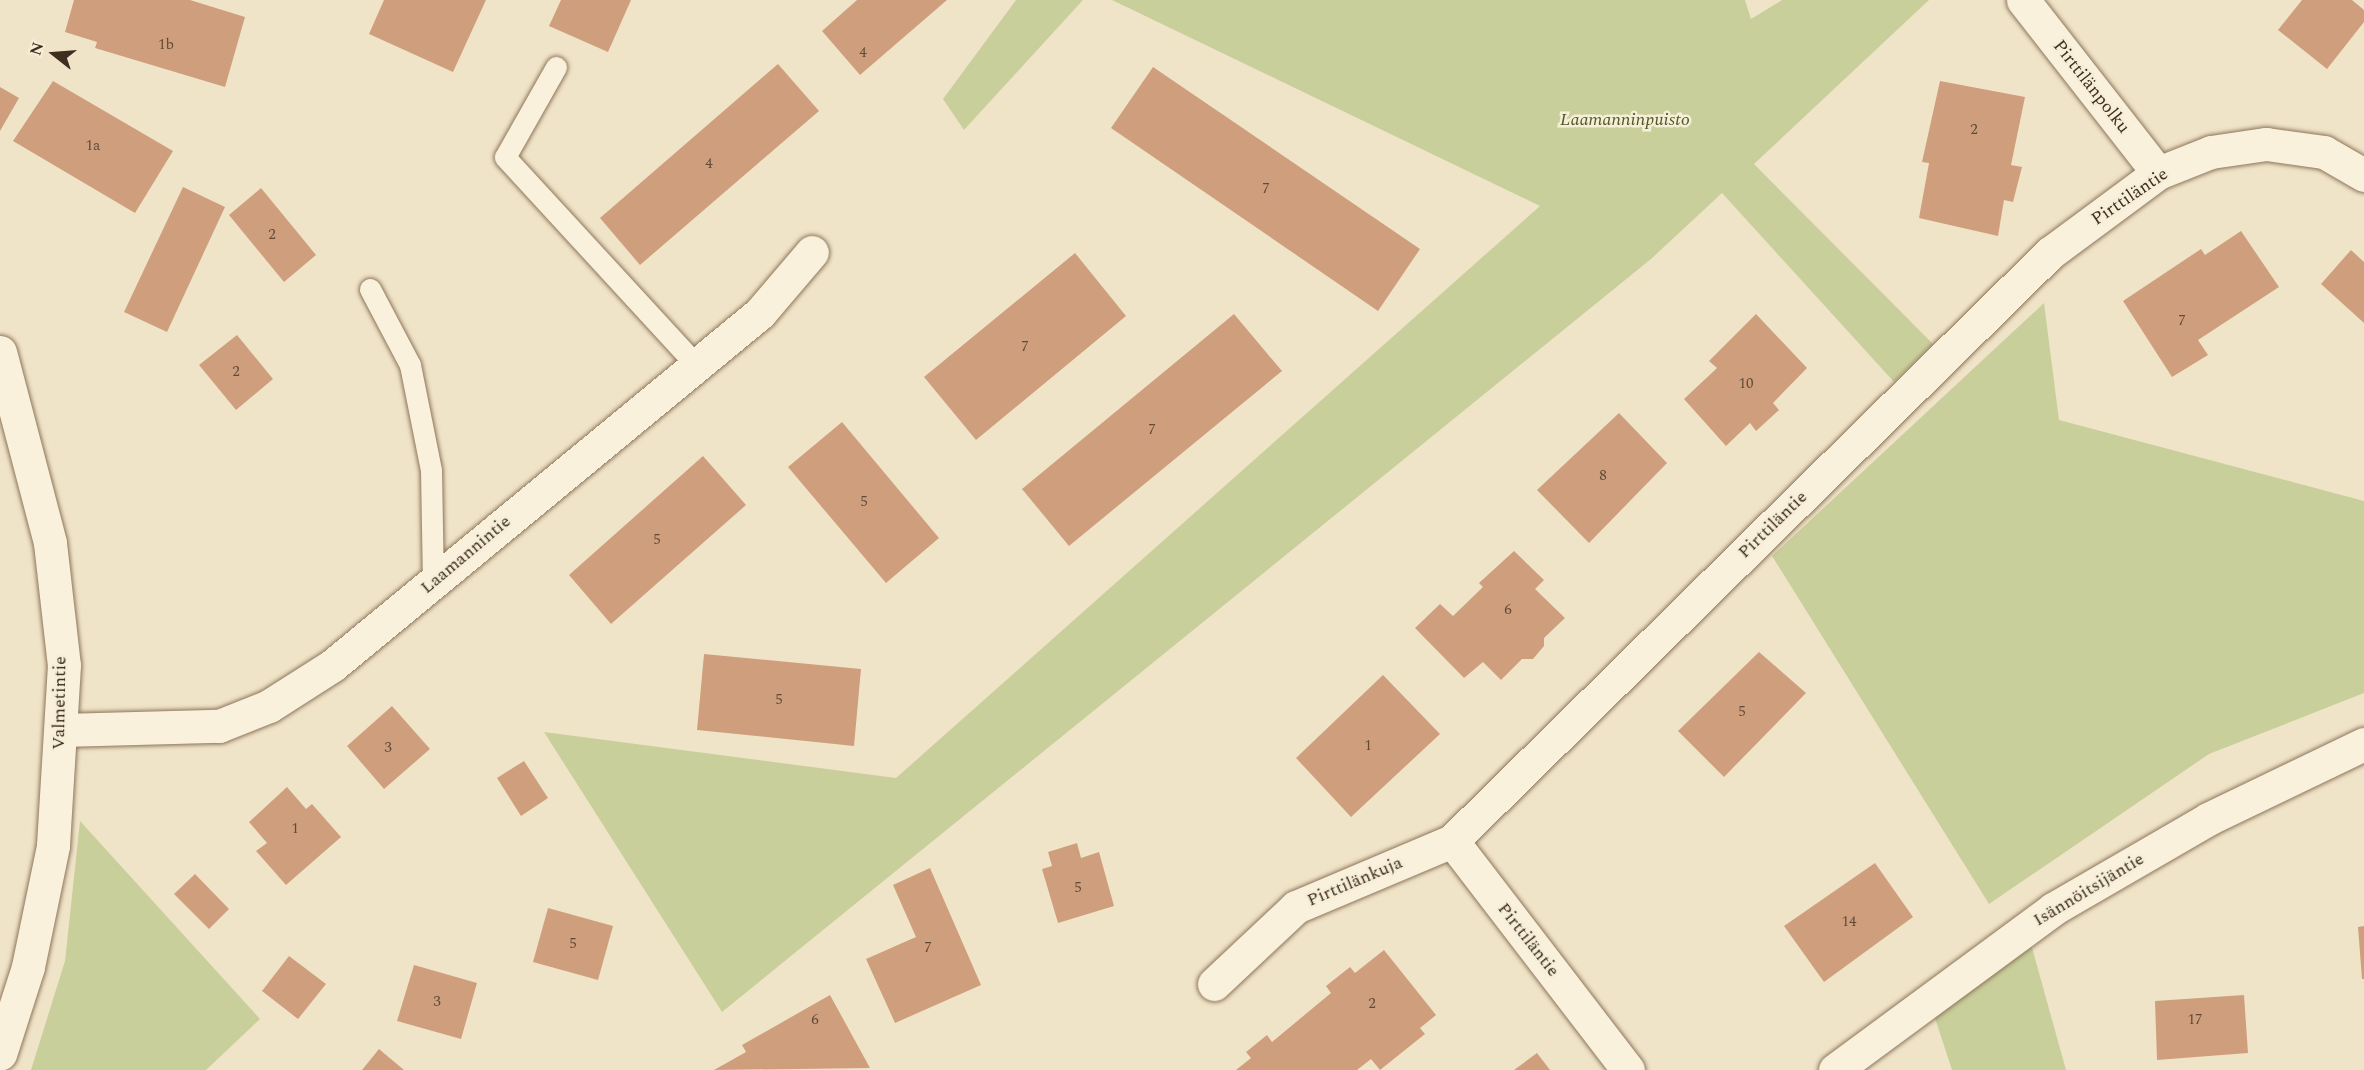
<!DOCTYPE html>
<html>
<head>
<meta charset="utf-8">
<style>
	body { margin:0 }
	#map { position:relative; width:2364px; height:1070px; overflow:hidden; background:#f0e4c8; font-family:Spectral,serif }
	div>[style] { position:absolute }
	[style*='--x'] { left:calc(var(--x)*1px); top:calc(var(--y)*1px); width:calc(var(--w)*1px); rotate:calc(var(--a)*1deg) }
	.green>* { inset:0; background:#c9cf9b }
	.building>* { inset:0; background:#cf9f7d }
	.roads { filter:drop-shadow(0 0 2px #8d765c) drop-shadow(0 0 2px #8d765c) }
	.lane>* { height:21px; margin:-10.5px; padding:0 10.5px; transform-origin:10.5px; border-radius:10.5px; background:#faf1dc }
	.street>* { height:33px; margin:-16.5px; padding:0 16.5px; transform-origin:16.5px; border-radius:16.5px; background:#faf1dc }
	.secondary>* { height:33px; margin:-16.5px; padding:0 16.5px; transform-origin:16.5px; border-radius:16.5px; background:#faf1dc }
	span { translate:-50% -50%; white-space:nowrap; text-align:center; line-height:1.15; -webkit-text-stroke:5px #f7eed8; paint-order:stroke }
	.number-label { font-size:15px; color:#624a37 }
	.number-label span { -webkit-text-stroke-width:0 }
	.street-label { font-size:18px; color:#3d2e20 }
	.park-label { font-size:18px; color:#4d5a26; font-style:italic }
	.north { position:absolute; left:24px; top:24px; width:60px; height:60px; -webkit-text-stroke:4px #f7eed8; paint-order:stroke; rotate:287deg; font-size:16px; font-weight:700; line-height:24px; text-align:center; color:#3d2e20 }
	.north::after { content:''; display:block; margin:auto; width:21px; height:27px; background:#3d2e20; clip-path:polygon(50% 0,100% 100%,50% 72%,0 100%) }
</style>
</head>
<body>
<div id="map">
	<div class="green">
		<div style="clip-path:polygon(1016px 0,1083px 0,964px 130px,943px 99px)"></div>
		<div style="clip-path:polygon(1112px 0,1745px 0,1751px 19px,1782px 0,1929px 0,1754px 164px,1933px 344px,1894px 382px,1722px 193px,1651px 259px,722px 1012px,544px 732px,896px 778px,1540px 206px)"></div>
		<div style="clip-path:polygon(2044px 303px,2059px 420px,2364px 501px,2364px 693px,2209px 754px,1989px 904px,1772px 556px)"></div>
		<div style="clip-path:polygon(80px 821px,260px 1019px,206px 1070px,31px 1070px,65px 961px)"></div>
		<div style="clip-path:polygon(2031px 944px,2066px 1070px,1952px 1070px,1934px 1015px)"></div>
	</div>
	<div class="building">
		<div style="clip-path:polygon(74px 0,190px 0,245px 17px,225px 87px,95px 48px,97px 42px,65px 32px)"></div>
		<div style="clip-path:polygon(384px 0,486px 0,453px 72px,369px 34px)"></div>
		<div style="clip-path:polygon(561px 0,631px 0,608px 52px,549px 26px)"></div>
		<div style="clip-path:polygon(857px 0,947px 0,860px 75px,822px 31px)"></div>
		<div style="clip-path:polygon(2302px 0,2352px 0,2364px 10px,2364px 22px,2327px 69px,2278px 30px)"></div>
		<div style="clip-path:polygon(778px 64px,819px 111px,640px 265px,600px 218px)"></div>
		<div style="clip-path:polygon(1153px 67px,1420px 249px,1378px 311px,1111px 128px)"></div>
		<div style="clip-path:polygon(53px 81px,173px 151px,135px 213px,13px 141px)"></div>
		<div style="clip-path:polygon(1940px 81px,2025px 97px,2011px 165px,2022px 167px,2013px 202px,2004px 200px,1998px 236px,1919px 218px,1929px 163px,1922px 162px)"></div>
		<div style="clip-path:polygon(0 87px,19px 98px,0 131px)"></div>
		<div style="clip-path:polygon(183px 187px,225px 207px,167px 332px,124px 312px)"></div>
		<div style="clip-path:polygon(261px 188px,316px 255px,284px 282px,229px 215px)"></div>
		<div style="clip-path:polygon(2241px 231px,2279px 287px,2198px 340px,2208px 355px,2172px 377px,2123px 301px,2201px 249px,2205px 255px)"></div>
		<div style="clip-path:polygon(2351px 250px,2364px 262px,2364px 323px,2321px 284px)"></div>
		<div style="clip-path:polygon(1075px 253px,1126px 316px,976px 440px,924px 377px)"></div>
		<div style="clip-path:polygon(1234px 314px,1282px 371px,1069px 546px,1022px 489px)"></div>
		<div style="clip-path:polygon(1756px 314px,1807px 368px,1773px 403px,1779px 410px,1756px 431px,1750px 423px,1726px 446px,1684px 399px,1717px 368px,1709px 361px)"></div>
		<div style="clip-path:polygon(237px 335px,273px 379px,236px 410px,199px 365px)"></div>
		<div style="clip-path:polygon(1619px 413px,1667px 463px,1589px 543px,1537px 490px)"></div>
		<div style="clip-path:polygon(842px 422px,939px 538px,886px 583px,788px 467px)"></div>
		<div style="clip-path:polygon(703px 456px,746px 505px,611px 624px,569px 575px)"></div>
		<div style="clip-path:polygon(1514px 551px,1544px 580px,1535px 589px,1565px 618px,1544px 638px,1544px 646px,1533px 659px,1522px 659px,1501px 680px,1483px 662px,1464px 678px,1415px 628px,1440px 604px,1453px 616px,1483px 587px,1479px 583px)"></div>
		<div style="clip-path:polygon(1759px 652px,1806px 693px,1724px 777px,1678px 731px)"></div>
		<div style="clip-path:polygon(704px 654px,861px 669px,854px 746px,697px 730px)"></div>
		<div style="clip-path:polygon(1383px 675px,1440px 734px,1351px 817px,1296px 758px)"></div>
		<div style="clip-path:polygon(392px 706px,430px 749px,384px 789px,347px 746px)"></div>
		<div style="clip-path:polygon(524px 761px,548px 798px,521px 816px,497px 778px)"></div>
		<div style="clip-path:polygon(287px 787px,306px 809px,312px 804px,341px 837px,286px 885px,256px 851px,267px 843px,249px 822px)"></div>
		<div style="clip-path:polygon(1077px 843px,1081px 858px,1099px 852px,1114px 906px,1058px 923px,1042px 869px,1052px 866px,1048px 852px)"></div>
		<div style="clip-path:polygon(1875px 863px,1913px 917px,1824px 982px,1784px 926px)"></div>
		<div style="clip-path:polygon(930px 868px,981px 985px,895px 1023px,866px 959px,916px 937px,893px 885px)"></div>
		<div style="clip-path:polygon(195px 874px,229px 909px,209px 929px,174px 894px)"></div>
		<div style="clip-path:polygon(548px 908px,613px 926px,598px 980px,533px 962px)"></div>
		<div style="clip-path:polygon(2364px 926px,2364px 979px,2362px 979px,2358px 927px)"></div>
		<div style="clip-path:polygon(1384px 950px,1436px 1015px,1420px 1028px,1425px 1034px,1380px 1070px,1371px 1059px,1357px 1070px,1236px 1070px,1251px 1058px,1246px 1052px,1267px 1035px,1272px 1042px,1331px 993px,1326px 986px,1350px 967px,1355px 973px)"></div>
		<div style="clip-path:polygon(289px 956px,326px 984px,298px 1019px,262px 991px)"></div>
		<div style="clip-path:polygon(414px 965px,477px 983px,461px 1039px,397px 1021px)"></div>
		<div style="clip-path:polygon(830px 995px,870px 1068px,714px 1070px,746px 1052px,742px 1045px)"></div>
		<div style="clip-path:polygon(2244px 995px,2248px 1053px,2157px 1060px,2155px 1001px)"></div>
		<div style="clip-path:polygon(379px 1049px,404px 1070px,362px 1070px)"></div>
		<div style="clip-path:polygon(1537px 1053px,1550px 1070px,1514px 1070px)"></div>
	</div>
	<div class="roads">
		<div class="lane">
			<div style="--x:556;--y:67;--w:103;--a:119.5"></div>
			<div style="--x:505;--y:157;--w:282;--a:47.4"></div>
			<div style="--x:370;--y:289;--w:86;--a:62.2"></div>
			<div style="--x:410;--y:365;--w:107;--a:78.7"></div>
			<div style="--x:431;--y:470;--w:112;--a:89"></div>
		</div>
		<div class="street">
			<div style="--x:2023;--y:0;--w:219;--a:52"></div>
			<div style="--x:61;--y:730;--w:158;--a:-1.5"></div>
			<div style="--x:219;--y:726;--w:54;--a:-21.8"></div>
			<div style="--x:269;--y:706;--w:76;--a:-32.6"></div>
			<div style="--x:333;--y:665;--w:553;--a:-39.5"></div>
			<div style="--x:760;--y:313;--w:80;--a:-49.6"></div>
			<div style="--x:1214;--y:984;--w:112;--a:-43.2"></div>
			<div style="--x:1296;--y:907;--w:169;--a:-22.9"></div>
			<div style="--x:1628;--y:1070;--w:289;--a:-127.5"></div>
			<div style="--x:1452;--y:841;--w:839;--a:-44.52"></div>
			<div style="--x:2050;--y:253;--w:134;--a:-36.5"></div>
			<div style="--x:2158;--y:173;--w:57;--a:-21.6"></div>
			<div style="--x:2211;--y:152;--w:56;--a:-8.3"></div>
			<div style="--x:2266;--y:144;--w:59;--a:7.9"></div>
			<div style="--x:2324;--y:152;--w:46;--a:29.9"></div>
		</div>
		<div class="secondary">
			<div style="--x:0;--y:352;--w:197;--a:75.3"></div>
			<div style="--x:50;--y:543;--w:123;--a:83.5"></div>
			<div style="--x:64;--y:665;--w:181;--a:93.5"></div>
			<div style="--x:53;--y:846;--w:124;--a:101.7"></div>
			<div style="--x:28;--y:967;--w:91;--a:107.8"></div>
			<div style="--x:1835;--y:1070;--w:271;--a:-36.4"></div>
			<div style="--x:2053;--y:909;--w:179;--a:-30.1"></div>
			<div style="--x:2208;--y:819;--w:173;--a:-25.7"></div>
		</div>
	</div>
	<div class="number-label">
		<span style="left:166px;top:45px">1b</span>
		<span style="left:863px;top:53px">4</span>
		<span style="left:1974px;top:130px">2</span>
		<span style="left:93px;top:146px">1a</span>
		<span style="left:709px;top:164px">4</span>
		<span style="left:1266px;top:189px">7</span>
		<span style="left:272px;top:235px">2</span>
		<span style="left:2182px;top:321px">7</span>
		<span style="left:1025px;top:347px">7</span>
		<span style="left:236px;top:372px">2</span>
		<span style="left:1746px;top:384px">10</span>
		<span style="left:1152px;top:430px">7</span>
		<span style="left:1603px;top:476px">8</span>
		<span style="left:864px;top:502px">5</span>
		<span style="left:657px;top:540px">5</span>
		<span style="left:1508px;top:610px">6</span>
		<span style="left:779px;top:700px">5</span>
		<span style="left:1742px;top:712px">5</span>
		<span style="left:1368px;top:746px">1</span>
		<span style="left:388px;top:748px">3</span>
		<span style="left:295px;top:829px">1</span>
		<span style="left:1078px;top:888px">5</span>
		<span style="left:1849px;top:922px">14</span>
		<span style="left:573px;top:944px">5</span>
		<span style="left:928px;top:948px">7</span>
		<span style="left:437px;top:1002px">3</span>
		<span style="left:1372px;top:1004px">2</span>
		<span style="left:815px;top:1020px">6</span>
		<span style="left:2195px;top:1020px">17</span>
	</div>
	<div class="street-label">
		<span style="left:2091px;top:87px;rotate:52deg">Pirttilänpolku</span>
		<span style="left:2130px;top:197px;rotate:-34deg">Pirttiläntie</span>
		<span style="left:1773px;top:525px;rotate:-44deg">Pirttiläntie</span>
		<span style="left:466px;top:555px;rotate:-40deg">Laamannintie</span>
		<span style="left:60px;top:703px;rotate:-89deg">Valmetintie</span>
		<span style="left:1355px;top:882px;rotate:-23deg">Pirttilänkuja</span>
		<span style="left:2089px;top:890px;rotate:-31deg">Isännöitsijäntie</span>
		<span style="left:1528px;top:940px;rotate:52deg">Pirttiläntie</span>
	</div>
	<div class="park-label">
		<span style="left:1625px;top:120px">Laamanninpuisto</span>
	</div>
	<div class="north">N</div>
</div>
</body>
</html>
